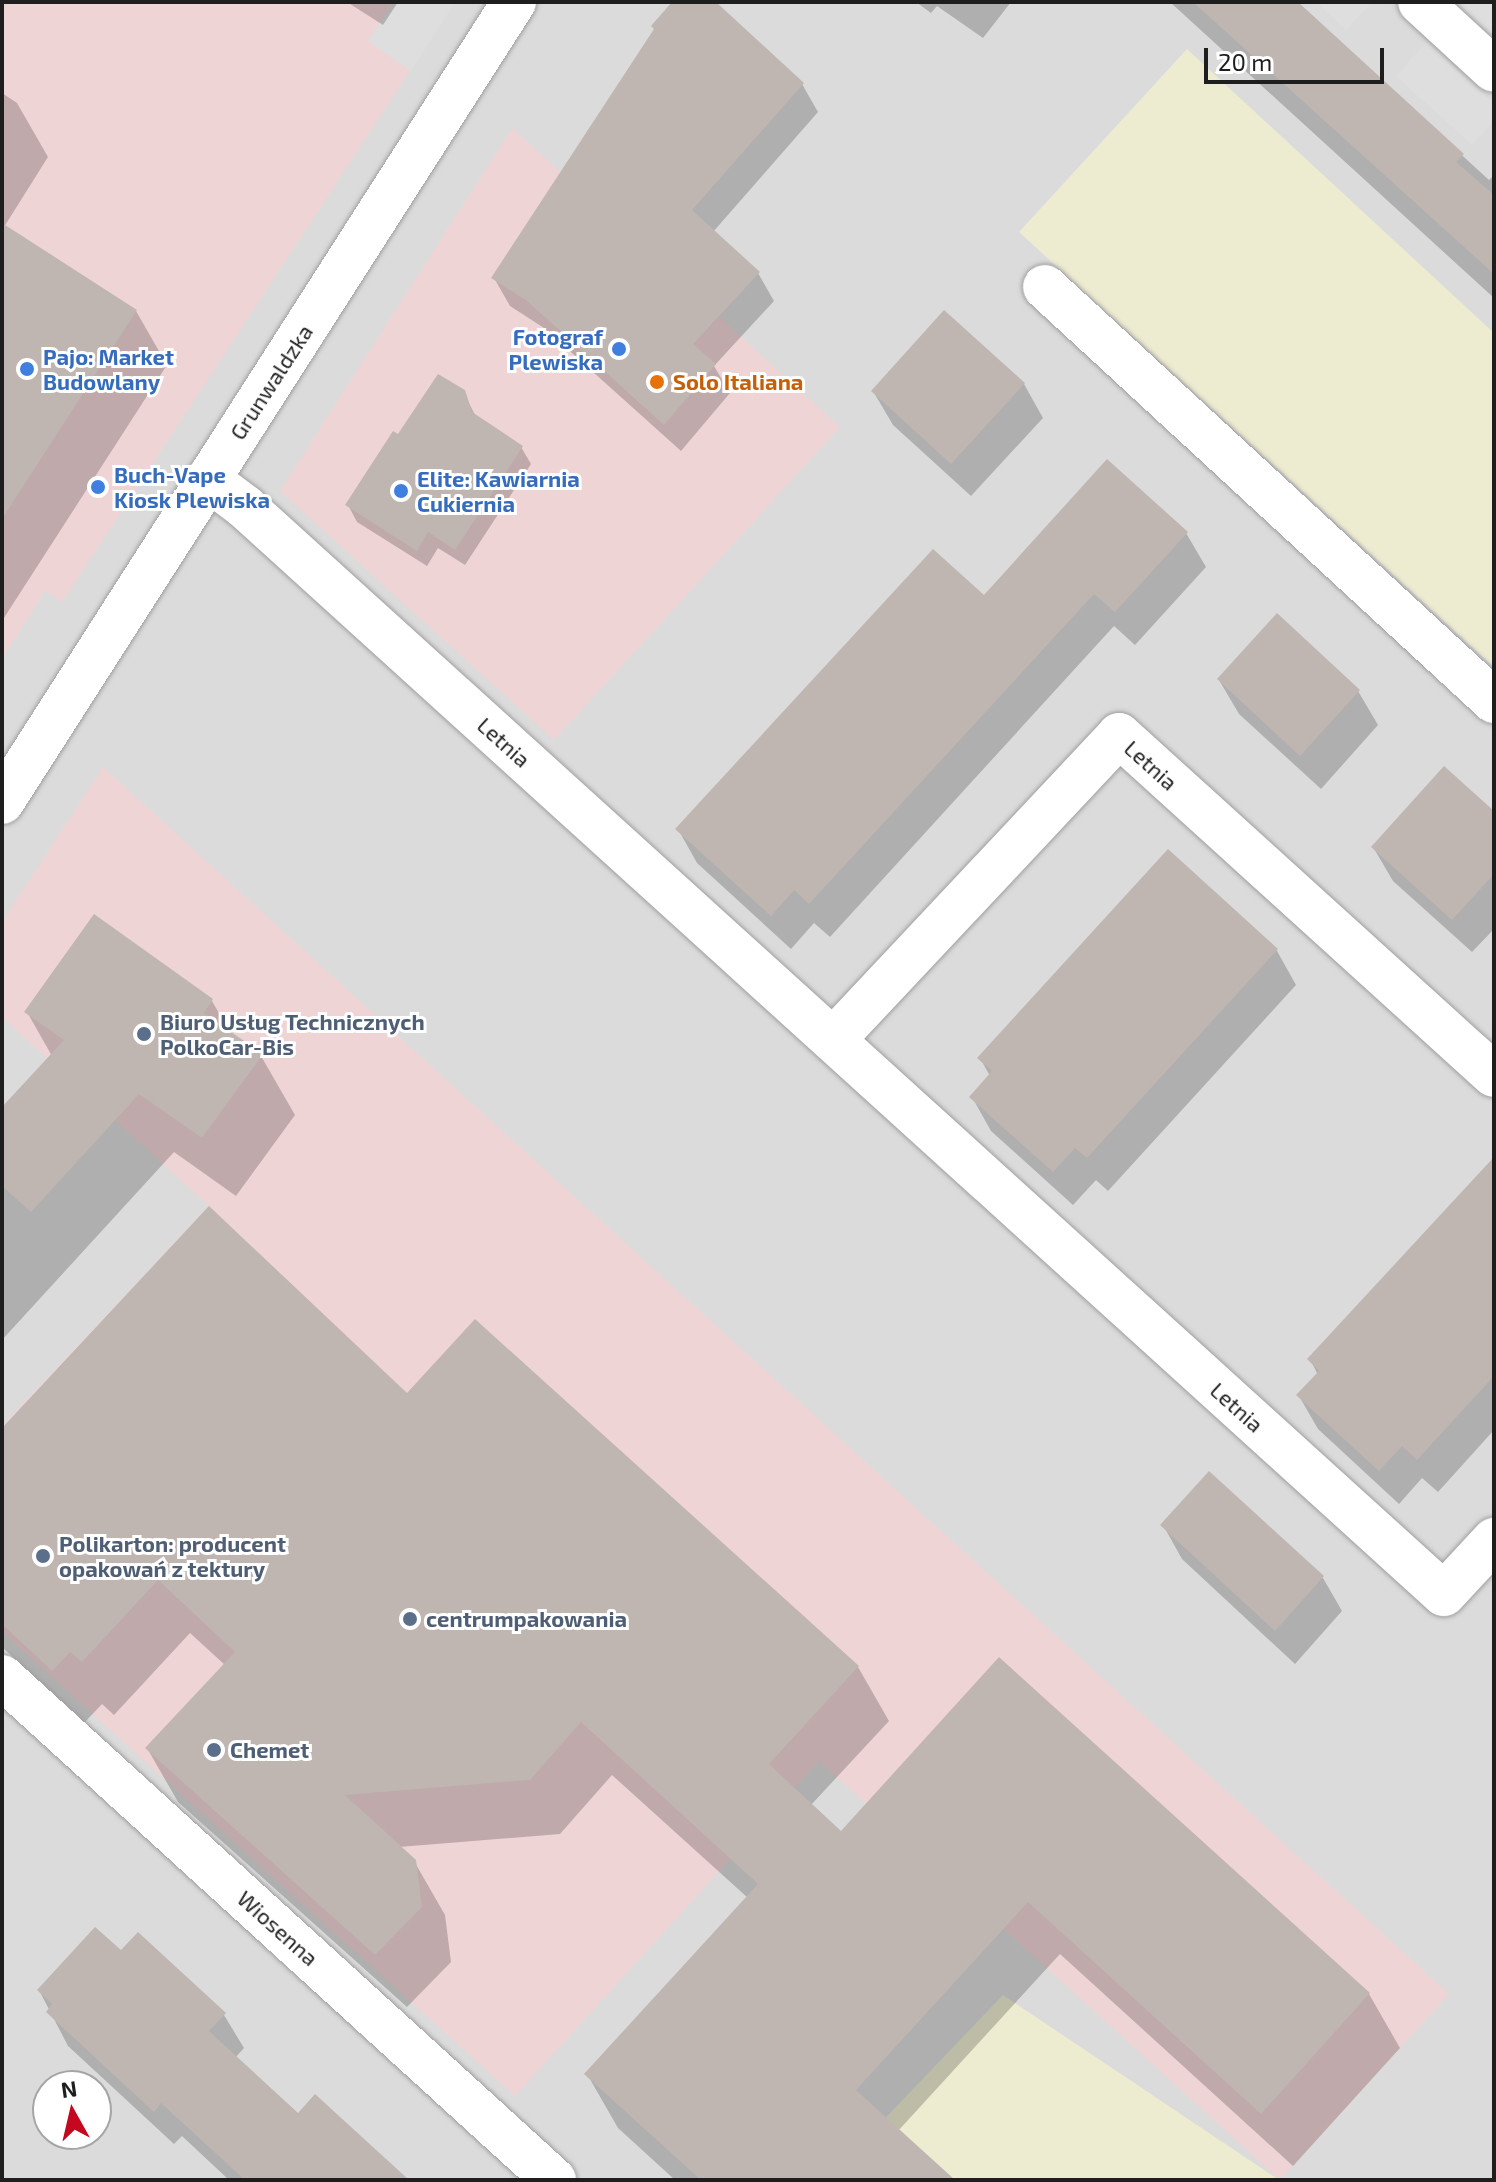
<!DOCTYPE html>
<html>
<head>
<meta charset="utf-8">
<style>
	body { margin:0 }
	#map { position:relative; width:1496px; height:2182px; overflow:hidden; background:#eeeae4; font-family:"Exo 2",sans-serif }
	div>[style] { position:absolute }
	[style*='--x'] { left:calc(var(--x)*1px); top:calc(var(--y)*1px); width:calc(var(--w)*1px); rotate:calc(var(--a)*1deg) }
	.residential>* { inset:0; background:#dcdbdb }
	.commercial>* { inset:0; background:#efd4d6 }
	.farmland>* { inset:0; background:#edebd0 }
	.parking>* { inset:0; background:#dedede }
	.shadow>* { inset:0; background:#0003 }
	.building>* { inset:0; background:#bfb5b1 }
	.roads { filter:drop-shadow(0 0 2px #9f9f9f) drop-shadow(0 0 2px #9f9f9f) }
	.minor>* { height:44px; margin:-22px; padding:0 22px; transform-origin:22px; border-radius:22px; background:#fff }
	.dots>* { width:22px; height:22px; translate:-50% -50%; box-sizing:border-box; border:4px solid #fff; border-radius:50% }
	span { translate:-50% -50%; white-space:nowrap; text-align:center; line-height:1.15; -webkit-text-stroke:6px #fff; paint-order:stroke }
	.shop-label { font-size:22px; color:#366cbe; font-weight:700 }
	.right { translate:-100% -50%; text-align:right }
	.left { translate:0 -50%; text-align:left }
	.street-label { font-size:22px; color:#1e1e1e }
	.food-label { font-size:22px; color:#c56008; font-weight:700 }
	.service-label { font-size:22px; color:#4e5e75; font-weight:700 }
	.frame { position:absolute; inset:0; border:4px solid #1e1e1e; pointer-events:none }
	.north { position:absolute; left:32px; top:2070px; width:80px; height:80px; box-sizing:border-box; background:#fff; border:2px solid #a5a5a5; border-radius:50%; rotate:352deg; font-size:22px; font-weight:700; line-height:32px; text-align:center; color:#1e1e1e }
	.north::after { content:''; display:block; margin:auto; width:28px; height:36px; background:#c5071f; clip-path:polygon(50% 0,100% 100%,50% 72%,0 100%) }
	.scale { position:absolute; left:1204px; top:48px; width:180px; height:36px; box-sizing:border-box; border:4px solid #1e1e1e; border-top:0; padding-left:10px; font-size:24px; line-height:28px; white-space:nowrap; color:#1e1e1e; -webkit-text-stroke:6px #fff; paint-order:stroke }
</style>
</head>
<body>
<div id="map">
	<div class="residential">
		<div style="clip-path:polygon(evenodd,2px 2px,1494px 2px,1494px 2180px,2px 2180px,2px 2px,48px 2086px,96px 2086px,96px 2134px,48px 2134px,48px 2086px)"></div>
	</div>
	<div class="commercial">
		<div style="clip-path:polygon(2px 2px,455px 2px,62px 602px,45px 591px,2px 659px)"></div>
		<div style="clip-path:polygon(512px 128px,840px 427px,554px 740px,280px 491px)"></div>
		<div style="clip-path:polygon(103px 767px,1449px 1994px,1280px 2180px,819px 1761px,515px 2096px,2px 1632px,2px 1426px,209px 1206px,2px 1017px,2px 922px)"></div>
	</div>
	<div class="farmland">
		<div style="clip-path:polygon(1187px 49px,1494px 333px,1494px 667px,1019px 232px)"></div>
		<div style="clip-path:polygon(1003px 1995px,1279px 2180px,826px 2180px)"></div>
	</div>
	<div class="parking">
		<div style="clip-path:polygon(393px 2px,455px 2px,411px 71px,368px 41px)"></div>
		<div style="clip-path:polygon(1316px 2px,1372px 2px,1346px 30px)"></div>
		<div style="clip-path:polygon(1457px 2px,1494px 2px,1494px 35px)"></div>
		<div style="clip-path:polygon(1426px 42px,1494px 104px,1494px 121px,1472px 145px,1396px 76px)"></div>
	</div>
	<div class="shadow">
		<div style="clip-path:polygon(347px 2px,398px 2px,383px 25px)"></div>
		<div style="clip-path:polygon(675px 2px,713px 2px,802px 84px,818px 112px,713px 232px,758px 273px,774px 301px,714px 366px,730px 393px,681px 451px,544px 328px,510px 306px,494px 278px)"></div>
		<div style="clip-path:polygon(916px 2px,1011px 2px,983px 38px,937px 6px,931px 13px)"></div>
		<div style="clip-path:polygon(1170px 2px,1294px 2px,1489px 180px,1494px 175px,1494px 298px)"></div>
		<div style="clip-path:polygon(2px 93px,17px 103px,48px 157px,4px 227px,136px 311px,167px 365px,2px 621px)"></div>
		<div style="clip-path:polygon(1024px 384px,1043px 418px,971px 496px,893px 425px,873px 391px)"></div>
		<div style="clip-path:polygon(463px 391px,476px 417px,521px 447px,531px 464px,465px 565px,438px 548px,427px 566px,357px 522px,348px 505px,399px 437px)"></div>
		<div style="clip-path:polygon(1186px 533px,1206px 567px,1135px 645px,1114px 626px,830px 937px,814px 923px,791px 949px,697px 863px,678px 829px,984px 598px)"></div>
		<div style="clip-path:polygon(1219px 680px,1358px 691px,1378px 725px,1321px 789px,1239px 714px)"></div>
		<div style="clip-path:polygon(1494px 814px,1494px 929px,1472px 952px,1393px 881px,1373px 847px)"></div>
		<div style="clip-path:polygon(1168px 852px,1277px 951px,1296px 985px,1108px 1191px,1096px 1180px,1073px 1205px,991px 1131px,972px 1097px,990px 1076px,980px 1058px)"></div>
		<div style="clip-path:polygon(212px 1001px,231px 1034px,261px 1056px,295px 1115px,236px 1196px,174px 1152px,2px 1340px,2px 1126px,52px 1056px,27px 1012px)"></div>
		<div style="clip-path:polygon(1494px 1160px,1494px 1430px,1438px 1492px,1422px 1478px,1399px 1504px,1318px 1429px,1299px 1396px,1318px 1375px,1310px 1359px)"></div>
		<div style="clip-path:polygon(475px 1321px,858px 1667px,889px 1721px,811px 1805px,841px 1834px,1369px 1994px,1400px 2048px,1293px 2166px,1060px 1954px,898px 2131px,952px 2180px,675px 2180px,618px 2128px,587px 2074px,748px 1898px,612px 1775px,560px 1834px,399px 1847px,414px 1861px,445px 1915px,451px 1962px,407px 2007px,178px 1802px,147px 1748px,225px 1665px,190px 1633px,114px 1715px,102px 1704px,84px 1723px,2px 1647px,2px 1431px,408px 1396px)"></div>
		<div style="clip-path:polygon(1163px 1525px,1323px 1578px,1342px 1611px,1295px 1664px,1182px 1559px)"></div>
		<div style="clip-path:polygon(122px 1952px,224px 2015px,244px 2048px,235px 2058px,298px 2116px,402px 2180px,229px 2180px,182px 2136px,174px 2144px,68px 2046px,39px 1990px)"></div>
	</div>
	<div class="building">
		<div style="clip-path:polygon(672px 2px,716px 2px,804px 83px,692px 210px,760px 272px,693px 344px,716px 364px,664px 425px,526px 300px,491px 278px,654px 29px,651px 26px)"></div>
		<div style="clip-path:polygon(1193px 2px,1298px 2px,1464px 154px,1456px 162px,1494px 195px,1494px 274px)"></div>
		<div style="clip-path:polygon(2px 223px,137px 310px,2px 519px)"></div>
		<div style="clip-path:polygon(944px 310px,1025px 383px,951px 464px,871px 391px)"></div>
		<div style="clip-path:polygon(438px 374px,465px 390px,472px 412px,523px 446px,455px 550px,428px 532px,417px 551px,345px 505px,393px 431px,398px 434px)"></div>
		<div style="clip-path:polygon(1107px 459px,1188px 532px,1115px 612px,1094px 594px,809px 904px,794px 890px,771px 916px,675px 829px,933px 549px,984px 595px)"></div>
		<div style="clip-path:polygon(1277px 613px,1360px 690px,1300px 756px,1217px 679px)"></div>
		<div style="clip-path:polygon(1444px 766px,1494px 811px,1494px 874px,1452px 920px,1371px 847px)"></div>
		<div style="clip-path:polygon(1168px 849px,1278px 949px,1087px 1158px,1075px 1148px,1053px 1172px,969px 1097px,992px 1071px,977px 1058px)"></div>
		<div style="clip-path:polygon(94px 914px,213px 999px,204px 1013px,263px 1054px,202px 1138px,139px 1094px,31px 1212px,2px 1186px,2px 1107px,64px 1040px,24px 1012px)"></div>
		<div style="clip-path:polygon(1494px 1157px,1494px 1376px,1417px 1460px,1402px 1446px,1379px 1471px,1296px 1395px,1319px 1371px,1307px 1359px)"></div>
		<div style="clip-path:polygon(209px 1206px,407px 1393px,475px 1319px,859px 1666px,769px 1764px,841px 1831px,999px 1657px,1370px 1993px,1261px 2114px,1028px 1902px,856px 2090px,955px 2180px,701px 2180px,584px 2074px,758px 1884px,581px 1722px,530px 1780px,345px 1795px,416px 1860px,422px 1907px,375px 1955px,145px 1748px,235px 1652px,158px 1580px,82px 1662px,70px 1652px,52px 1671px,2px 1624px,2px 1428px)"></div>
		<div style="clip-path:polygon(1209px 1471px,1324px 1576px,1275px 1631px,1160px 1525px)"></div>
		<div style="clip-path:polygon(95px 1927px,121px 1950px,138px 1932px,226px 2013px,209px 2031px,298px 2113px,315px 2094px,409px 2180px,245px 2180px,161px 2103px,154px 2112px,46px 2012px,52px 2004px,37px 1990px)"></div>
	</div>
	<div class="roads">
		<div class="minor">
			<div style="--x:1420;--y:2;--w:100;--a:42.6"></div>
			<div style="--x:1045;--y:287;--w:611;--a:42.68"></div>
			<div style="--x:208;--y:479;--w:46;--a:37.1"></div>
			<div style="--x:245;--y:507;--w:1618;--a:42.2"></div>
			<div style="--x:1444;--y:1594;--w:74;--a:-47.2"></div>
			<div style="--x:2;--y:802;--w:950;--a:-57.38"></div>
			<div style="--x:833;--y:1040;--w:418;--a:-46.8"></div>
			<div style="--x:1119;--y:735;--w:506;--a:42.2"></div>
			<div style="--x:2;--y:1677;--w:747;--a:42.34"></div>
		</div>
	</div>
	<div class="dots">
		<div style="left:619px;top:349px;background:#3f7fe0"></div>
		<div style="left:27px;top:369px;background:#3f7fe0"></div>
		<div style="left:657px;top:382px;background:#e8710a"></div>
		<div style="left:98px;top:487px;background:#3f7fe0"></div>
		<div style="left:401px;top:491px;background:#3f7fe0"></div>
		<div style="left:144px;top:1034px;background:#5c6f8a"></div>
		<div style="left:43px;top:1556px;background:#5c6f8a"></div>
		<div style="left:410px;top:1619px;background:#5c6f8a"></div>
		<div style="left:214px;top:1750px;background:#5c6f8a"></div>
	</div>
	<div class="shop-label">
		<span class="right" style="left:603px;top:349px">Fotograf<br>Plewiska</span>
		<span class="left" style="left:43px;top:369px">Pajo: Market<br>Budowlany</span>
		<span class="left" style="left:114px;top:487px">Buch-Vape<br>Kiosk Plewiska</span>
		<span class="left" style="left:417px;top:491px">Elite: Kawiarnia<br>Cukiernia</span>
	</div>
	<div class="street-label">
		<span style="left:271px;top:382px;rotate:-57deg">Grunwaldzka</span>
		<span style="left:504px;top:742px;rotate:42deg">Letnia</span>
		<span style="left:1151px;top:765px;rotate:42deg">Letnia</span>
		<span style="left:1237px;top:1407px;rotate:42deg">Letnia</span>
		<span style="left:278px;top:1928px;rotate:42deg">Wiosenna</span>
	</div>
	<div class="food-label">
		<span class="left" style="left:673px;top:382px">Solo Italiana</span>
	</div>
	<div class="service-label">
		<span class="left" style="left:160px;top:1034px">Biuro Usług Technicznych<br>PolkoCar-Bis</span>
		<span class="left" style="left:59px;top:1556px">Polikarton: producent<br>opakowań z tektury</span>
		<span class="left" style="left:426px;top:1619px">centrumpakowania</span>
		<span class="left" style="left:230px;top:1750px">Chemet</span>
	</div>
	<div class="frame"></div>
	<div class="north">N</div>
	<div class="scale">20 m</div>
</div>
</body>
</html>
